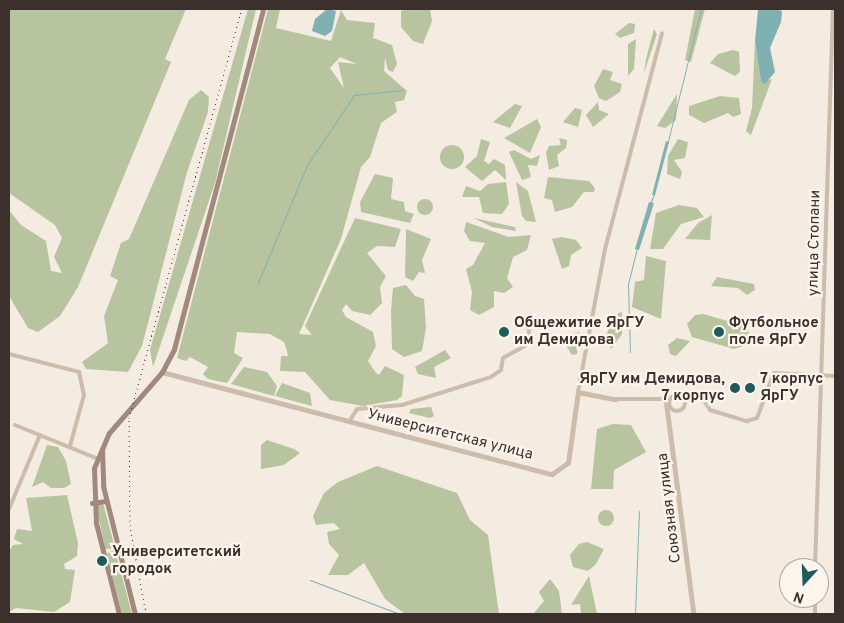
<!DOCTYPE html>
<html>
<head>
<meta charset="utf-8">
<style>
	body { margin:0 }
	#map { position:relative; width:844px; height:623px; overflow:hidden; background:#f4ebe1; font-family:Overpass,sans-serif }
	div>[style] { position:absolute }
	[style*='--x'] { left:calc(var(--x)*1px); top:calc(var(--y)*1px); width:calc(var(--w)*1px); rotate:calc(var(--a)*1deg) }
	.green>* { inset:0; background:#b8c4a0 }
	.round { border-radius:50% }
	.water>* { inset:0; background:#7fb0b2 }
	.stream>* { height:1px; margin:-0.5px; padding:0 0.5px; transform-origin:0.5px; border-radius:0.5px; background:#7fb0b2 }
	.minor>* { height:4px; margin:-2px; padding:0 2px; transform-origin:2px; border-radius:2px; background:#cdbbac }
	.minor>.ring { margin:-2px; padding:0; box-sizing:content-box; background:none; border:4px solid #cdbbac; border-radius:50% }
	.tertiary>* { height:4.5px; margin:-2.25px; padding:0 2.25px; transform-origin:2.25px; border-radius:2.25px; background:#cdbbac }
	.secondary>* { height:5px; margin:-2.5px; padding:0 2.5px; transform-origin:2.5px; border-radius:2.5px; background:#a18a7d }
	.rail>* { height:1px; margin-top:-0.5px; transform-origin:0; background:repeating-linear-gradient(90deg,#3b302b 0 1px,transparent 0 5px) }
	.dots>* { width:14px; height:14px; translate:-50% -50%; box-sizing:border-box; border:2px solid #fbf5ee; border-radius:50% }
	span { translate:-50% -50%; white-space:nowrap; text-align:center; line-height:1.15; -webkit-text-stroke:4.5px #fbf5ee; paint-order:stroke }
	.street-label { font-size:15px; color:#3b302b }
	.poi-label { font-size:15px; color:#3b302b; font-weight:700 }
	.left { translate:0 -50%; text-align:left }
	.right { translate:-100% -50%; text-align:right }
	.frame { position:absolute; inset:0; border:10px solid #3b302b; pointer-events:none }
	.north { position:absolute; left:779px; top:558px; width:50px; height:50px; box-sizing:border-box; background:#fbf5ee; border:1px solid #aea6a0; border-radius:50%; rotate:200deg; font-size:14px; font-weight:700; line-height:20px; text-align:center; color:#3b302b }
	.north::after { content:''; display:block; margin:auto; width:18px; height:22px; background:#1f5a5e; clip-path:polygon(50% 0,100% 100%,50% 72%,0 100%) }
</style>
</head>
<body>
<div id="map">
	<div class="green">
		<div style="clip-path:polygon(9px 9px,186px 9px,165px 59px,171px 62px,78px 287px,60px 316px,38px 332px,28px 328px,9px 296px,9px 210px,21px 225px,46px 241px,51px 271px,62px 273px,54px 257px,62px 238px,55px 225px,9px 193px)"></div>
		<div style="clip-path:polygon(248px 9px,256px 9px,215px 183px,153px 367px,150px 350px)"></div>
		<div style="clip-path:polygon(evenodd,268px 9px,280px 9px,276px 28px,331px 41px,341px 10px,347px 20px,375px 23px,373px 38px,392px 45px,397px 64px,393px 72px,388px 70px,385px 58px,384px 71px,407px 91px,404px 100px,395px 102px,397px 112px,381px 123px,370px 157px,361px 167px,341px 239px,299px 334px,312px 335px,305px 326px,355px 218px,401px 229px,395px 247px,377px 246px,367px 253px,386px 276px,380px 287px,382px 303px,370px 315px,352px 311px,346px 304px,342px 310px,346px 317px,373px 332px,376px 346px,368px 361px,376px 373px,379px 375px,385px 366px,404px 375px,402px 396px,397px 400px,363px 406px,330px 400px,305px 372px,280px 371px,281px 356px,288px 356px,287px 351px,284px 342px,270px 334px,237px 332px,234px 353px,243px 358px,227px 383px,208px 379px,203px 374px,208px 367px,190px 357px,186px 361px,177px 358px,268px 9px,340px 57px,357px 64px,338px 62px,344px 88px,330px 68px,340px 57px)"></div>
		<div style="clip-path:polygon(407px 9px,430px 9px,432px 21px,423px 44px,413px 41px,401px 27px,401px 11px)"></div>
		<div style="clip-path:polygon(695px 9px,705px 9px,691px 62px,685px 60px)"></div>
		<div style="clip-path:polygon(629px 23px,635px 24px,634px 33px,620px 38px,615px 34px)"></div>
		<div style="clip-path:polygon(654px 29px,657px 34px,644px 73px,646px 59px)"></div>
		<div style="clip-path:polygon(636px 39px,634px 69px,628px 76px,628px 44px)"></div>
		<div style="clip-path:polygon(755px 41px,761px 82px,772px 79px,751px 135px,746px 131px,752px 108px)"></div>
		<div style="clip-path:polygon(733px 50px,739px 52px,740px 72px,735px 76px,710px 63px,718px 54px)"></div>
		<div style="clip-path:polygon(603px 69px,613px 72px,610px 80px,622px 84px,620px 92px,606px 101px,599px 98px,594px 86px)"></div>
		<div style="clip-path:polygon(201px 90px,209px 97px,208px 112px,187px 172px,142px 346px,128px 372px,86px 369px,82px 362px,108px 343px,104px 316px,118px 280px,110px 276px,121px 243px,129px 239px,189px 100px)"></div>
		<div style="clip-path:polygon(677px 94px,676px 120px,665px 128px,657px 126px)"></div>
		<div style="clip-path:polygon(720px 96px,739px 98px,741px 114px,733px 117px,728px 113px,704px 123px,689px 115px,689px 106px)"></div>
		<div style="clip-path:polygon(598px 102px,599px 110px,609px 114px,593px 127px,586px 115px)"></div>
		<div style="clip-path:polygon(515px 104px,522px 106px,510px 128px,493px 122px)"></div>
		<div style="clip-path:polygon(575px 108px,582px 110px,578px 127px,563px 122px)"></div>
		<div style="clip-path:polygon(537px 119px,541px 127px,530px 153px,504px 138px)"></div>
		<div style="clip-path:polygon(559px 138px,567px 140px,566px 148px,557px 155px,559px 166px,549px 170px,546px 153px,549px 146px,561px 145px)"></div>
		<div style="clip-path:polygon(481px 139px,490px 142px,484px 161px,489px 164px,494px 159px,505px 165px,506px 180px,495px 170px,482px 181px,465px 167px,477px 156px)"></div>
		<div style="clip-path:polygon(678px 139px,688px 142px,685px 158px,674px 160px,682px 172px,680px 179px,667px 174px,668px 156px)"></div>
		<div class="round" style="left:440px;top:145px;width:24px;height:24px"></div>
		<div style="clip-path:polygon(514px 150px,531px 159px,540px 155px,537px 166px,528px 165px,531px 177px,522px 180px,509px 152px)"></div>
		<div style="clip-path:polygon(375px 174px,393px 178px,391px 199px,404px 202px,405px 211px,414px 214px,410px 223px,361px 212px,360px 202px)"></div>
		<div style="clip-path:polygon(548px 177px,589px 181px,595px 188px,594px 192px,584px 192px,572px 207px,555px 212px,552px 200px,544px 198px)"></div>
		<div style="clip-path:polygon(506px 182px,509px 204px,502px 214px,483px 213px,479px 197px,462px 197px,466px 186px,480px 191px,488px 184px)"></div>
		<div style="clip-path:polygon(516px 182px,528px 191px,536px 222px,526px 221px,522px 216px)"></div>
		<div class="round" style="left:417px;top:199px;width:16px;height:16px"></div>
		<div style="clip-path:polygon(679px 205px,697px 208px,704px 217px,681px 224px,663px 249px,650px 249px,656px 213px)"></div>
		<div style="clip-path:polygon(712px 215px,710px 240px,685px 239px,698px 223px)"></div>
		<div style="clip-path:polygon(474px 218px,515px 227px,516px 231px,492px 227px)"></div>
		<div style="clip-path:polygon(466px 222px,509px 237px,531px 235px,527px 250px,513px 257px,507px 278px,513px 287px,504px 293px,494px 291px,494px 307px,479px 315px,470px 310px,472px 292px,466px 269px,473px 265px,485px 243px,470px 241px,464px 231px)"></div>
		<div style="clip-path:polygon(406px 229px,431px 239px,422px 260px,425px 273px,419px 272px,413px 281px,405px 277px)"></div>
		<div style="clip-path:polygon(562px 237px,576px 240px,582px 248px,571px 255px,569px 266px,562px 269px,552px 239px)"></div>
		<div style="clip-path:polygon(646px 256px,666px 261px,661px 319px,632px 307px,635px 282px,644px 280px)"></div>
		<div style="clip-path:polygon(717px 277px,754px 284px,755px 290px,747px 295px,738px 288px,711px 286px)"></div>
		<div style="clip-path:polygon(406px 285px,415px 296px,424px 299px,426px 328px,422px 351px,404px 357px,392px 349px,391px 311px,393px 288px)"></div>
		<div style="clip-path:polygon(622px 312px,622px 334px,611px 349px,607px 334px,613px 315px)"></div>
		<div style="clip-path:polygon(703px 314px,745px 326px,750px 335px,747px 345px,734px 349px,692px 337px,687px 324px,695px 315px)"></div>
		<div style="clip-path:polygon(579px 331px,577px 354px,572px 355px,567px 347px,570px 336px)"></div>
		<div style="clip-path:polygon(677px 338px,690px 341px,676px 356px,670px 354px,668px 345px)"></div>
		<div style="clip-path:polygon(445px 350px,451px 358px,434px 367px,436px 378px,418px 374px,415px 367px)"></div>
		<div style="clip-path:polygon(244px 367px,267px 372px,277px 386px,274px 396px,231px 384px)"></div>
		<div style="clip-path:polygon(282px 383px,310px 393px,312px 406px,275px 396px)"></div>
		<div style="clip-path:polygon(431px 407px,434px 416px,430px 418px,409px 413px,411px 409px)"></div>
		<div style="clip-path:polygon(613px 424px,631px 425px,646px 452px,614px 470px,613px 489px,591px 489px,597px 429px)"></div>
		<div style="clip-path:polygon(267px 440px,294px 449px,300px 453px,284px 465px,261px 469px,261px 445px)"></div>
		<div style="clip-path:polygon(47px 445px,58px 447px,66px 461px,71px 484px,64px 488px,51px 488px,43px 482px,32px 487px)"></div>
		<div style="clip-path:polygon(377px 466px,457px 493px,470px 520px,488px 535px,499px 614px,405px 614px,385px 599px,364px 563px,348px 575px,328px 575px,339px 555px,329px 544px,327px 532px,340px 529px,334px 523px,316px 525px,313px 516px,324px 493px,338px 482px)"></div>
		<div style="clip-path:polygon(67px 495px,78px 543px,77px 556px,64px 564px,65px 569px,75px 570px,70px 602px,54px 612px,16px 608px,9px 612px,9px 551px,13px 545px,23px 544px,14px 539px,17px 529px,32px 531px,26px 498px)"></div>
		<div style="clip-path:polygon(103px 503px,115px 548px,105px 549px,96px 505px)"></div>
		<div class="round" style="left:598px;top:510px;width:16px;height:16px"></div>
		<div style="clip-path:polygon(587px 542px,604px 549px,596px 564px,588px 571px,573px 567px,570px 555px,579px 544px)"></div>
		<div style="clip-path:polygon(115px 550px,132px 614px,122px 614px,107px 553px)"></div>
		<div style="clip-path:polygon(589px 576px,597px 614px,581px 614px,580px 604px,571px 605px)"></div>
		<div style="clip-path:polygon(550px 579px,559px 591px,562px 614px,533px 614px,544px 601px,539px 592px)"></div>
	</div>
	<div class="water">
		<div style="clip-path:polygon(327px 9px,336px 11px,332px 31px,325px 36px,312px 31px,315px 19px)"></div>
		<div style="clip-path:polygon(775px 9px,782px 11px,781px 22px,770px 48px,775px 72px,765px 84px,761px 82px,755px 41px,758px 10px)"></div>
		<div style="clip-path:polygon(666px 141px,669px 142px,655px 195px,652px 195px)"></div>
		<div style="clip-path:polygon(649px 202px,654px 203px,639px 250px,635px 249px)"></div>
	</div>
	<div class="stream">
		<div style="--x:668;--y:141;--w:136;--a:-76"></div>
		<div style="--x:650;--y:204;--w:11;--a:-68"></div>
		<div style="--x:258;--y:283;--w:128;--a:-67.4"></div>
		<div style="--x:307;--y:165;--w:84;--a:-56.1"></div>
		<div style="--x:354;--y:95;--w:49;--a:-5.8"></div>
		<div style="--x:630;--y:352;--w:68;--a:-91.7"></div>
		<div style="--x:628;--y:284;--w:36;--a:-76"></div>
		<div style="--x:310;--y:580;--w:96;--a:20.7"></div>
		<div style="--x:635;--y:614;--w:103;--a:-87.8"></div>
	</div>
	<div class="minor">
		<div style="--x:9;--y:354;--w:72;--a:14.4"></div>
		<div style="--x:79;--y:372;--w:24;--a:78"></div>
		<div style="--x:84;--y:395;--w:53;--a:105.4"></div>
		<div style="--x:578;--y:392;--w:146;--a:-79.3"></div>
		<div style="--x:605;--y:249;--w:223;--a:-75.2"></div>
		<div class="ring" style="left:669px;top:395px;width:12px;height:12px"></div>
		<div style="--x:684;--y:398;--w:17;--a:-7"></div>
		<div style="--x:701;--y:396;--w:17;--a:57"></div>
		<div style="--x:710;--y:410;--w:39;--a:17"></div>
		<div style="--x:747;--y:421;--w:10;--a:-17"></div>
		<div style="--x:757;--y:418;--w:48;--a:-69.3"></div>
		<div style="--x:774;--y:373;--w:61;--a:2.8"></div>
		<div style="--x:349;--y:422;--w:15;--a:-58"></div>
		<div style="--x:357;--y:409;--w:45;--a:-5.1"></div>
		<div style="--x:402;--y:405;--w:93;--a:-17.5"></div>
		<div style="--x:491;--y:377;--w:12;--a:-35"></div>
		<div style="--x:501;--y:370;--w:12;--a:-81"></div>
		<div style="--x:503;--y:358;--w:31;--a:-29"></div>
		<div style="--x:530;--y:343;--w:21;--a:-95"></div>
		<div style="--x:15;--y:425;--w:87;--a:22.2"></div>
		<div style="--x:9;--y:509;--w:80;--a:-67.3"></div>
		<div style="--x:815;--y:568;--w:559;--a:-88.16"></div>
		<div style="--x:815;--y:598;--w:16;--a:90"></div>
	</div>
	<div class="tertiary">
		<div style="--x:162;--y:372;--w:403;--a:14.7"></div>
		<div style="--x:552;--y:474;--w:19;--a:-35"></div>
		<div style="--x:568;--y:463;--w:72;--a:-82"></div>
		<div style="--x:578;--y:392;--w:38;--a:11"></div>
		<div style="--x:615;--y:399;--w:51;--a:0"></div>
		<div style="--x:666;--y:399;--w:217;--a:82.6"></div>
	</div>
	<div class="secondary">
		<div style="--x:102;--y:449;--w:37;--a:88"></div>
		<div style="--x:103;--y:486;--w:132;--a:76"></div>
		<div style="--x:92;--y:503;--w:14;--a:-8"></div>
		<div style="--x:119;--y:614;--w:94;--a:-104.2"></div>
		<div style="--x:96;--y:523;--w:55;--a:-92.1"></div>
		<div style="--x:94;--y:468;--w:38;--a:-67"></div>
		<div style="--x:109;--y:433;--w:81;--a:-49"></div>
		<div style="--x:162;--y:372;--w:26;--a:-62"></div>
		<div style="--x:174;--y:349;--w:351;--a:-75.3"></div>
	</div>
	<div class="rail">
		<div style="--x:146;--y:614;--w:89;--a:-100.3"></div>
		<div style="--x:130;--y:526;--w:108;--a:-90.5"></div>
		<div style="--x:129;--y:418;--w:424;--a:-74.6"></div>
	</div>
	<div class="dots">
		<div style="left:504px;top:332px;background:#1f5a5e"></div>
		<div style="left:719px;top:332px;background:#1f5a5e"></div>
		<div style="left:735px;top:388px;background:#1f5a5e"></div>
		<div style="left:750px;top:388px;background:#1f5a5e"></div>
		<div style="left:102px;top:561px;background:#1f5a5e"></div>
	</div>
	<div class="street-label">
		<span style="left:815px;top:243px;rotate:-89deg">улица Стопани</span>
		<span style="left:450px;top:435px;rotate:14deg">Университетская улица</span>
		<span style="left:670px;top:508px;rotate:-97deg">Союзная улица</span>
	</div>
	<div class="poi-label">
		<span class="left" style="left:514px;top:332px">Общежитие ЯрГУ<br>им Демидова</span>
		<span class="left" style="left:729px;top:332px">Футбольное<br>поле ЯрГУ</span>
		<span class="right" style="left:725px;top:388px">ЯрГУ им Демидова,<br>7 корпус</span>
		<span class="left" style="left:760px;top:388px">7 корпус<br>ЯрГУ</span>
		<span class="left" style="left:112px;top:561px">Университетский<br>городок</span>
	</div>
	<div class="frame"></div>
	<div class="north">N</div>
</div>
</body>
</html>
